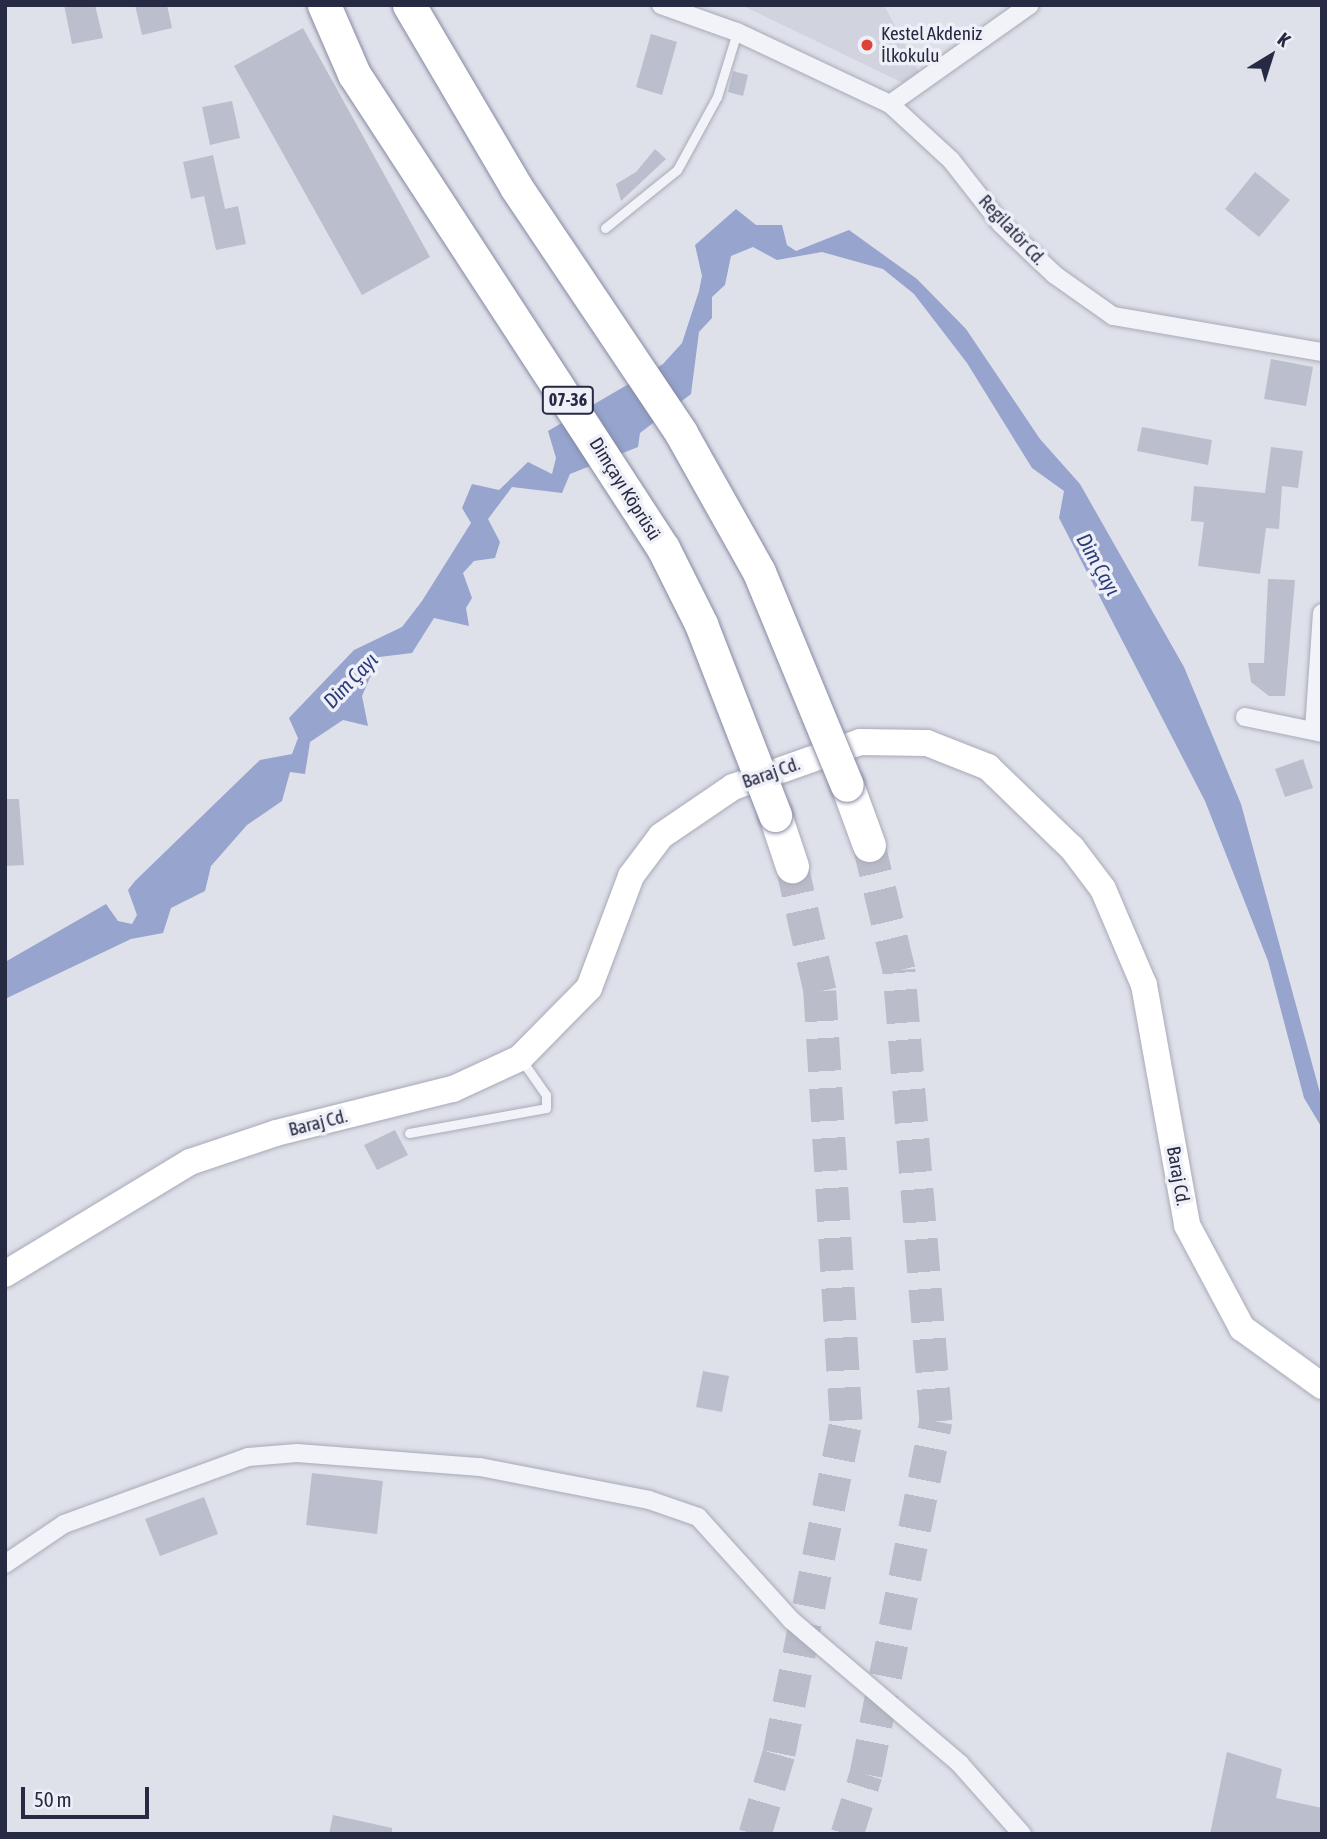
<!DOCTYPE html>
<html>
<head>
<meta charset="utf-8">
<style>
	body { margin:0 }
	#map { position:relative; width:1327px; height:1839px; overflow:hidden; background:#dfe1ea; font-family:"Asap Condensed",sans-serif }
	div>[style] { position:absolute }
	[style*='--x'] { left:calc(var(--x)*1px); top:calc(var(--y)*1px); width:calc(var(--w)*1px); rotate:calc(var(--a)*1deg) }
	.built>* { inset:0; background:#d1d3df }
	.water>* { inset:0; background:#96a4ce }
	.building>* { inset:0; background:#bbbecd }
	.highway-tunnel>* { height:33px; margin-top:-16.5px; transform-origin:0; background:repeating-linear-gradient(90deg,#babcc9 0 33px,transparent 0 50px) }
	.roads { filter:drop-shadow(0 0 2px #a8aab8) drop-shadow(0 0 2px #a8aab8) }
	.lane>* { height:9px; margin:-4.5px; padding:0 4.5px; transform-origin:4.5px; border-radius:4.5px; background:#f2f3f8 }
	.street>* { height:18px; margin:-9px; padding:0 9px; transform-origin:9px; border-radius:9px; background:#f2f3f8 }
	.secondary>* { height:26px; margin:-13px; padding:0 13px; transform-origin:13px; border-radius:13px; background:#fff }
	.highway>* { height:33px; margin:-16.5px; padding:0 16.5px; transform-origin:16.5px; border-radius:16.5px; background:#fff }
	.bridges { filter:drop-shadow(0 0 2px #858aa2) drop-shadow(0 0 2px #858aa2) }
	.highway-bridge>* { height:33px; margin:-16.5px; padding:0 16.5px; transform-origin:16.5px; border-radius:16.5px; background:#fff }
	.dots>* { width:19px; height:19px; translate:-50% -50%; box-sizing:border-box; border:4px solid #eff0f7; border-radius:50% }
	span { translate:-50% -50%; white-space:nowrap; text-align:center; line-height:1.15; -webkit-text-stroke:7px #eff0f7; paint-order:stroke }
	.shield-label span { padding:2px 5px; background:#eff0f7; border:2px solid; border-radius:5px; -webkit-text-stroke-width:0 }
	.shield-label { font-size:18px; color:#262a43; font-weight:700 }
	.poi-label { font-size:19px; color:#262a43 }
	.left { translate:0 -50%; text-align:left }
	.street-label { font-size:19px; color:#262a43 }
	.water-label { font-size:21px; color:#2b3d7b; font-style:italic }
	.frame { position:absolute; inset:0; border:7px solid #262a43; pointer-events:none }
	.north { position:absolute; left:1236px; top:21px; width:70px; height:70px; -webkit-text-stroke:5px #eff0f7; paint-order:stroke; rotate:38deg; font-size:19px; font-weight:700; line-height:28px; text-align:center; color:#262a43 }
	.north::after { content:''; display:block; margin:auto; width:24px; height:32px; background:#262a43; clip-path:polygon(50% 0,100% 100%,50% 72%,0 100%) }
	.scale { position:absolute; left:21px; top:1787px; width:128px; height:32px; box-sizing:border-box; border:4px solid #262a43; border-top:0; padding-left:9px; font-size:21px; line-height:24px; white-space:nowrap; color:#262a43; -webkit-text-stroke:5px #eff0f7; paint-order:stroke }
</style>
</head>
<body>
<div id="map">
	<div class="built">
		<div style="clip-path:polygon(741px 5px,884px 5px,920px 74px,905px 84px)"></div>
	</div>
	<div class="water">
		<div style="clip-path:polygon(736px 209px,756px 225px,782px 225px,787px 245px,796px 251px,849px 230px,917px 279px,966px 329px,1040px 439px,1080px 484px,1184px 667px,1241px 804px,1322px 1100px,1322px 1128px,1304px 1098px,1268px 961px,1205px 801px,1059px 518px,1064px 491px,1032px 468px,967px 363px,914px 294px,883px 269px,822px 252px,777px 260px,753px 247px,731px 256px,725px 285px,712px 297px,712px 318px,699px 332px,691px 394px,640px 433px,638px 447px,570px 474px,562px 493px,512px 487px,488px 519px,500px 542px,495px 558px,474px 561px,463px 573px,472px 598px,466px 608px,469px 626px,434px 618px,412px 653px,379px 657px,362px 696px,368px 726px,343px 720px,310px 742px,305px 774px,290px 772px,282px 801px,247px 825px,211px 866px,205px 891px,171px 908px,163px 933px,131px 939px,5px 999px,5px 962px,106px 904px,118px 921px,132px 924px,137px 915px,128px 890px,135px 881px,260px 760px,292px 754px,298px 738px,289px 718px,354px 650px,402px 627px,422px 601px,471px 523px,462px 508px,472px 484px,499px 490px,528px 462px,552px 474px,556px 458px,548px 431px,663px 364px,682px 343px,699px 291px,702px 276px,695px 245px)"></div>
	</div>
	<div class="building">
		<div style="clip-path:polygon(64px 5px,95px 5px,103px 38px,72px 44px)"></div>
		<div style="clip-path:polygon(135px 5px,167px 5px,172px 28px,142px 35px)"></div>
		<div style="clip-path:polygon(303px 28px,430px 257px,362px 295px,234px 66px)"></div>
		<div style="clip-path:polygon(651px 34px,677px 42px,662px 95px,636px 87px)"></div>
		<div style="clip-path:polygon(733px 71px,748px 75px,743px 96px,728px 92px)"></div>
		<div style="clip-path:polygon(232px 101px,240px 138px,210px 145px,202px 107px)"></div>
		<div style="clip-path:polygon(655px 149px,666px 159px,621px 201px,616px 184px,636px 172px)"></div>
		<div style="clip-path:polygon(213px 155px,225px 209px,238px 206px,246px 244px,216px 250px,204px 196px,191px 199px,183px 162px)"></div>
		<div style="clip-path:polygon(1255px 172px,1290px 200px,1259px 237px,1225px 209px)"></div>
		<div style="clip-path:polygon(1271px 359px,1313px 367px,1306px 406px,1264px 399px)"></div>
		<div style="clip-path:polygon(1142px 427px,1212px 440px,1208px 465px,1137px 451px)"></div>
		<div style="clip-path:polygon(1271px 447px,1303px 451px,1298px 488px,1282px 486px,1279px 529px,1266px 528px,1260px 574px,1198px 566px,1204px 522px,1191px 521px,1194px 486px,1265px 493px)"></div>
		<div style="clip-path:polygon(1268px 579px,1295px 580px,1285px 696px,1269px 696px,1251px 682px,1248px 663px,1264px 663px)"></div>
		<div style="clip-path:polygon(1303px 759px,1313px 788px,1285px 797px,1275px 769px)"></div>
		<div style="clip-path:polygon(5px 799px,19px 799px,24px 865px,5px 866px)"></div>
		<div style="clip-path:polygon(395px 1130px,408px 1155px,377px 1170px,364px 1145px)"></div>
		<div style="clip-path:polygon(703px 1371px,729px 1376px,722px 1412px,696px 1407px)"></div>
		<div style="clip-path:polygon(312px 1473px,383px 1481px,377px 1534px,306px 1525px)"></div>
		<div style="clip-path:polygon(204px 1497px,218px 1534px,160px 1556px,145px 1519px)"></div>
		<div style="clip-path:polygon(1227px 1752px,1282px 1769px,1276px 1798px,1322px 1808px,1322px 1834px,1210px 1834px)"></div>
		<div style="clip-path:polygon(333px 1815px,392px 1828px,392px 1834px,329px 1834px)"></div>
	</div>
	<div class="highway-tunnel">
		<div style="--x:755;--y:1834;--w:84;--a:-73.5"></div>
		<div style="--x:779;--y:1753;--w:340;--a:-78.6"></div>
		<div style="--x:846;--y:1420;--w:430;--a:-93.5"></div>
		<div style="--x:820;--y:991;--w:128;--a:-102.6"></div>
		<div style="--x:847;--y:1834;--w:63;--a:-72.4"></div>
		<div style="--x:866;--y:1774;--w:360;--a:-78.8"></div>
		<div style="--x:936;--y:1421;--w:453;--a:-94.7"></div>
		<div style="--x:899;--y:970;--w:129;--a:-103.5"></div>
	</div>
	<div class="roads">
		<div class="lane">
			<div style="--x:605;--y:228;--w:92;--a:-38.9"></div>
			<div style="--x:677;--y:170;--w:83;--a:-61.3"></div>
			<div style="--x:717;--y:97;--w:68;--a:-72.9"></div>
			<div style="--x:409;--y:1133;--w:139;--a:-10.3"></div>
			<div style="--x:546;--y:1108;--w:13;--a:-90"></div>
			<div style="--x:546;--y:1095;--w:44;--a:-124.8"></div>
		</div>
		<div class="street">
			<div style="--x:661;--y:5;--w:81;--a:19.6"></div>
			<div style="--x:737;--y:32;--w:169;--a:25.2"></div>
			<div style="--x:890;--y:104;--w:83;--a:42.6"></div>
			<div style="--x:951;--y:160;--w:81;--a:52"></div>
			<div style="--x:1001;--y:224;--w:74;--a:43.4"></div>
			<div style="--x:1055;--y:275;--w:71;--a:35.3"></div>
			<div style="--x:1113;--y:316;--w:212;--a:9.8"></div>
			<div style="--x:890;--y:104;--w:171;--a:-35.3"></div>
			<div style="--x:1245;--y:717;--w:79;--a:11.7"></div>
			<div style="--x:1314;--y:730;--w:117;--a:-86.1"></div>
			<div style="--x:5;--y:1564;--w:71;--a:-34.1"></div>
			<div style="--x:64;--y:1524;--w:196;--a:-20"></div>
			<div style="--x:248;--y:1457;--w:49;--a:-4.7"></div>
			<div style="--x:297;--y:1453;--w:184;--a:4.4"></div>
			<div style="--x:480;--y:1467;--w:172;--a:11"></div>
			<div style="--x:649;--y:1500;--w:52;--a:19.1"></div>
			<div style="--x:698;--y:1517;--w:139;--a:47.9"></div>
			<div style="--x:791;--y:1620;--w:222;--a:40.4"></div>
			<div style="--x:960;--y:1764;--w:94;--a:48.5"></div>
		</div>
		<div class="secondary">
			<div style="--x:5;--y:1274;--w:216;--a:-31.2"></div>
			<div style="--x:190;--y:1162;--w:91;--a:-18.6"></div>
			<div style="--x:276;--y:1133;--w:182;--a:-14"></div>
			<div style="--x:453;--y:1089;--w:74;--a:-24.8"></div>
			<div style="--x:520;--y:1058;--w:98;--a:-45.4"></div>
			<div style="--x:589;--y:988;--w:120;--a:-69.4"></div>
			<div style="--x:631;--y:876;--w:50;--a:-53.1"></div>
			<div style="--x:661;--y:836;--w:87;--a:-34.2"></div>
			<div style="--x:733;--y:787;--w:135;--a:-19.5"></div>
			<div style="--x:860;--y:742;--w:67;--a:0.9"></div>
			<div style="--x:927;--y:743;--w:66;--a:21.5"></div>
			<div style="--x:988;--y:767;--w:117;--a:44"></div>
			<div style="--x:1072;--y:848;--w:51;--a:52.9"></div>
			<div style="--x:1103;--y:889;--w:104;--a:66.9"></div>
			<div style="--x:1144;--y:985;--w:244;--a:79.8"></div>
			<div style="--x:1187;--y:1225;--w:117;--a:61.9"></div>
			<div style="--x:1242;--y:1328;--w:99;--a:35.9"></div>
		</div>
		<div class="highway">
			<div style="--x:847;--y:785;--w:64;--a:69.9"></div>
			<div style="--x:775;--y:815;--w:54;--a:71.6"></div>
		</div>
	</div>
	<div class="bridges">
		<div class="highway-bridge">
			<div style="--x:324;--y:5;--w:75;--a:66.5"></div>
			<div style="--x:354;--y:74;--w:566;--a:56.9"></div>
			<div style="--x:663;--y:548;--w:85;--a:63.4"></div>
			<div style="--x:701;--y:624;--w:205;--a:68.8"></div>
			<div style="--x:409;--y:5;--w:211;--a:59.5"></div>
			<div style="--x:516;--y:187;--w:296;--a:56.1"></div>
			<div style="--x:681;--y:433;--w:159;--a:60.7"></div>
			<div style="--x:759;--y:572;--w:230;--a:67.6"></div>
		</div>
	</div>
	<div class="dots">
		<div style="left:867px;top:45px;background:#dd4236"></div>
	</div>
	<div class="shield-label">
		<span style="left:568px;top:400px">07-36</span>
	</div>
	<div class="poi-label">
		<span class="left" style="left:881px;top:45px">Kestel Akdeniz<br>İlkokulu</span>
	</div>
	<div class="street-label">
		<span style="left:1012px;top:230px;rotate:47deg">Regilatör Cd.</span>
		<span style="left:625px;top:489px;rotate:58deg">Dimçayı Köprüsü</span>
		<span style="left:771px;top:773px;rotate:-19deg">Baraj Cd.</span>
		<span style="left:318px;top:1123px;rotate:-14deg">Baraj Cd.</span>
		<span style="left:1178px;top:1176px;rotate:80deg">Baraj Cd.</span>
	</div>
	<div class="water-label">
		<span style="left:1099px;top:564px;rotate:61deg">Dim Çayı</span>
		<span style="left:350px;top:680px;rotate:-46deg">Dim Çayı</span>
	</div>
	<div class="frame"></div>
	<div class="north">K</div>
	<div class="scale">50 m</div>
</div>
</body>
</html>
